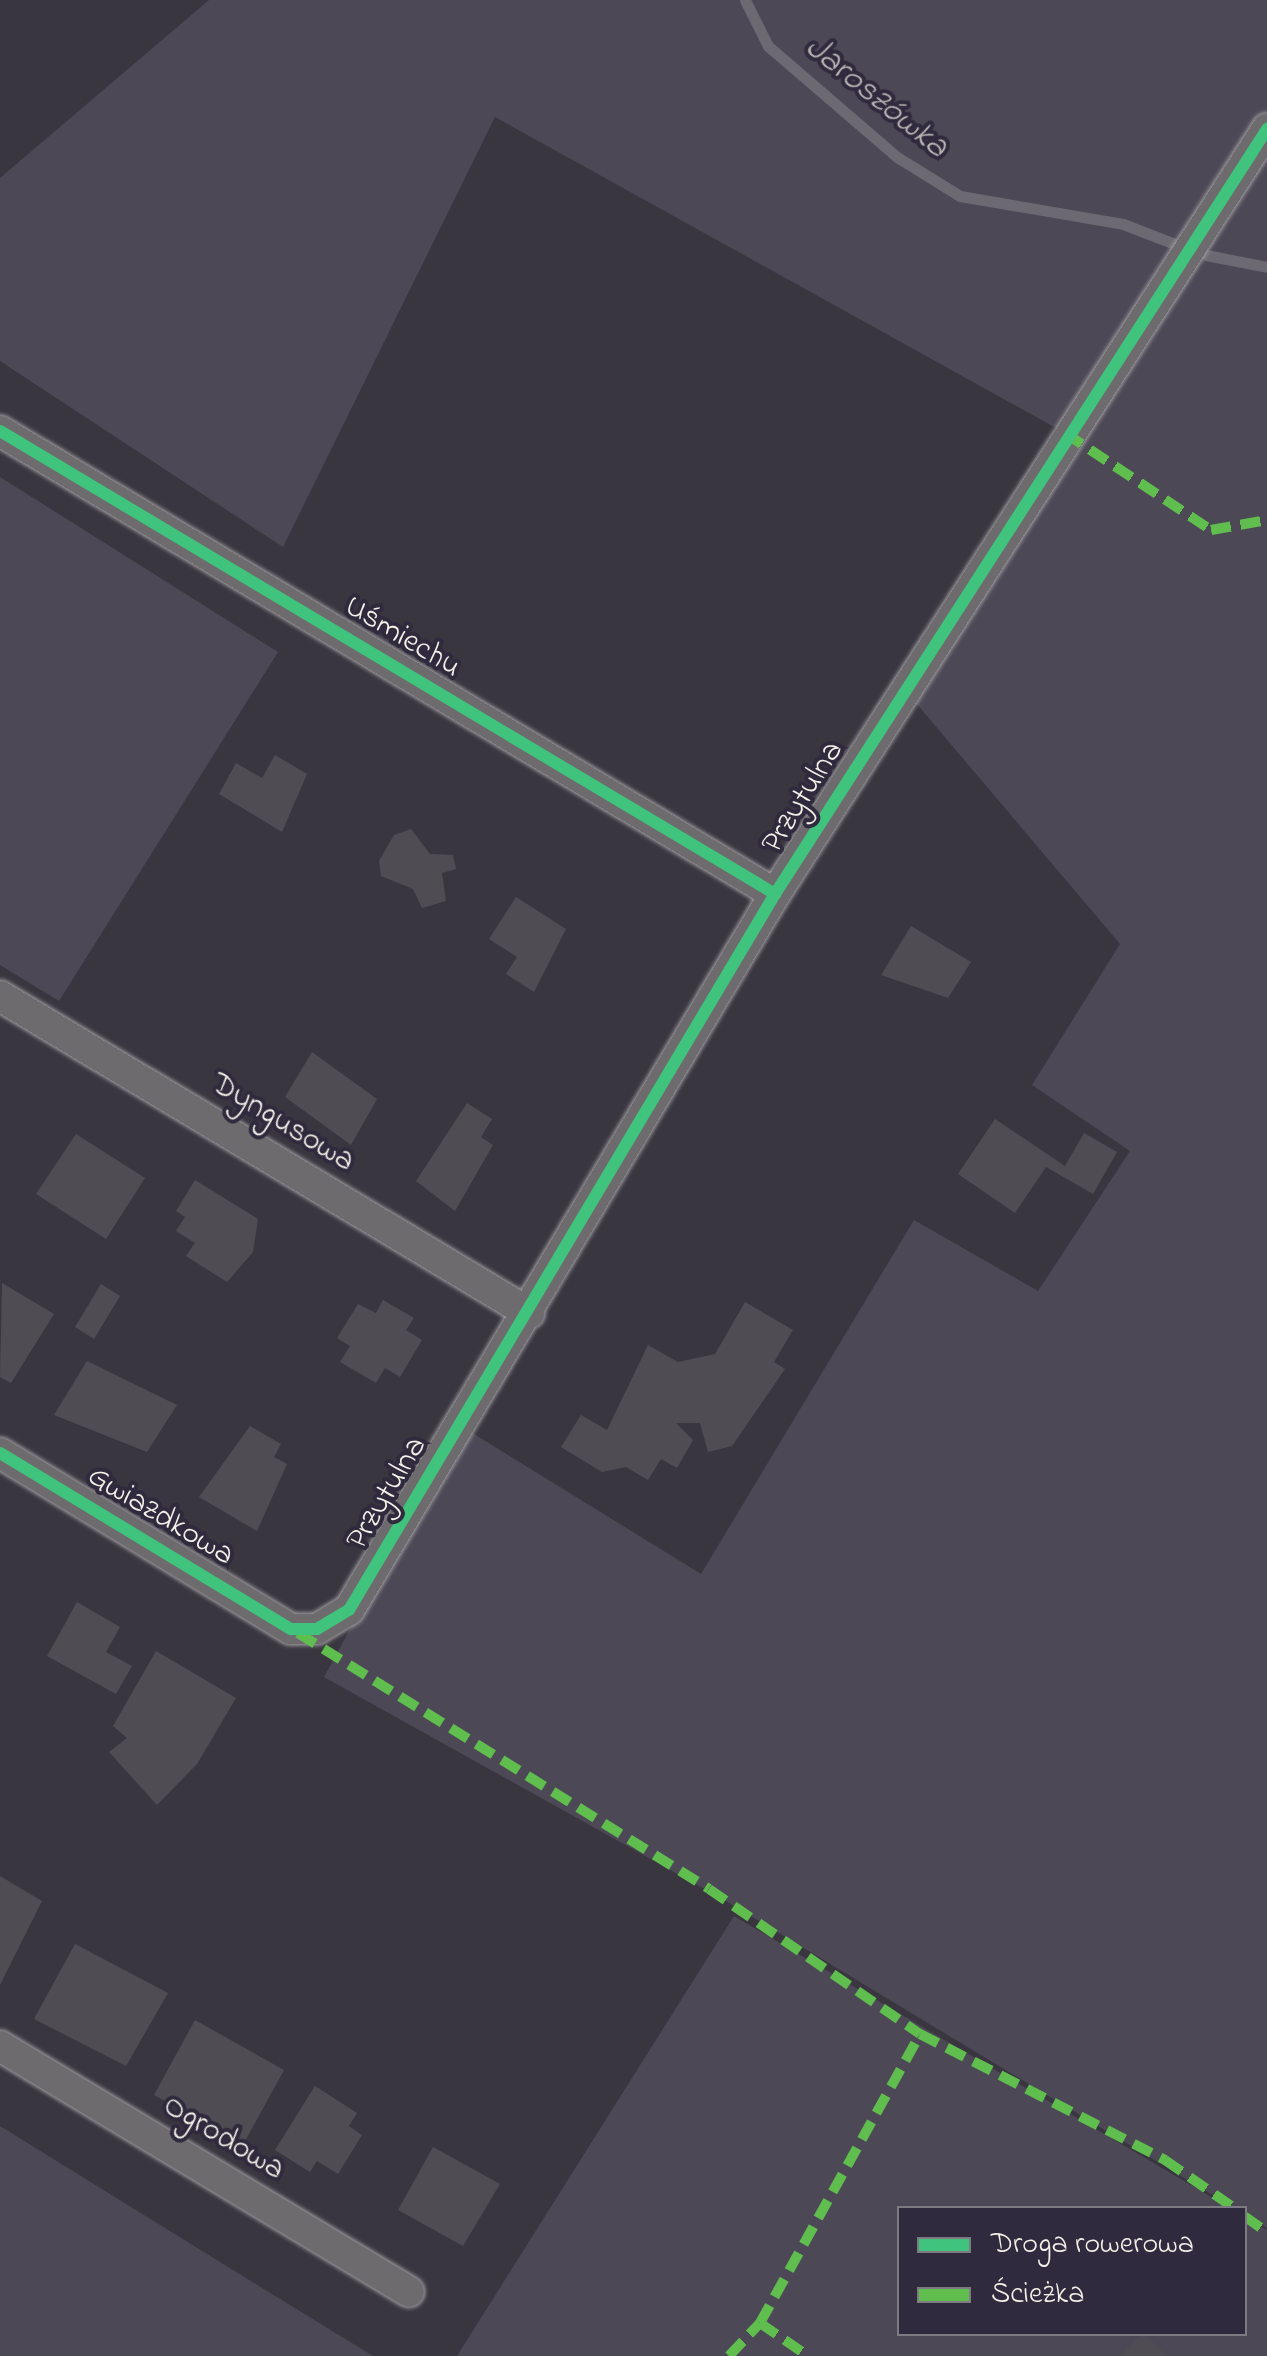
<!DOCTYPE html>
<html>
<head>
<meta charset="utf-8">
<style>
	body { margin:0 }
	#map { position:relative; width:1267px; height:2356px; overflow:hidden; background:#393640; font-family:"Indie Flower",sans-serif }
	div>[style] { position:absolute }
	[style*='--x'] { left:calc(var(--x)*1px); top:calc(var(--y)*1px); width:calc(var(--w)*1px); rotate:calc(var(--a)*1deg) }
	.green>* { inset:0; background:#4d4856 }
	.stream>* { height:11px; margin:-5.5px; padding:0 5.5px; transform-origin:5.5px; border-radius:5.5px; background:#6d6972 }
	.building>* { inset:0; background:#4f4d53 }
	.roads { filter:drop-shadow(0 0 2px #9e9c9f) drop-shadow(0 0 2px #9e9c9f) }
	.street>* { height:30px; margin:-15px; padding:0 15px; transform-origin:15px; border-radius:15px; background:#6d6b6d }
	.quiet>* { height:10px; margin-top:-5px; transform-origin:0; background:repeating-linear-gradient(90deg,#5fbe4e 0 20px,transparent 0 30px) }
	.cycleway>* { height:12px; margin:-6px; padding:0 6px; transform-origin:6px; border-radius:6px; background:#40c37c }
	span { translate:-50% -50%; white-space:nowrap; text-align:center; line-height:1.15; -webkit-text-stroke:8px #2f2a3d; paint-order:stroke }
	.street-label { font-size:32px; color:#f4f1e8 }
	.water-label { font-size:35px; color:#bab6b5; font-style:italic }
	.legend { position:absolute; left:897px; top:2206px; width:350px; height:130px; box-sizing:border-box; background:#2f2a3d; border:2px solid #7e7a81; margin:0; padding:12px 18px; list-style:none; font-size:30px; color:#f4f1e8 }
	.legend li { display:flex; align-items:center; gap:20px; height:50px }
	.legend b { width:50px; border:2px solid #7e7a81 }
</style>
</head>
<body>
<div id="map">
	<div class="green">
		<div style="clip-path:polygon(209px 0,1267px 0,1267px 2228px,726px 1901px,324px 1677px,461px 1426px,701px 1574px,914px 1220px,1038px 1291px,1130px 1151px,1032px 1085px,1120px 944px,905px 690px,1065px 433px,495px 117px,283px 547px,0 361px,0 178px)"></div>
		<div style="clip-path:polygon(0 477px,278px 652px,59px 1001px,0 965px)"></div>
		<div style="clip-path:polygon(734px 1916px,1230px 2208px,900px 2208px,900px 2334px,1244px 2334px,1245px 2217px,1267px 2230px,1267px 2356px,457px 2356px)"></div>
		<div style="clip-path:polygon(0 2126px,267px 2291px,373px 2356px,0 2356px)"></div>
	</div>
	<div class="stream">
		<div style="--x:745;--y:0;--w:51;--a:63.4"></div>
		<div style="--x:768;--y:46;--w:170;--a:40.7"></div>
		<div style="--x:897;--y:157;--w:74;--a:31.8"></div>
		<div style="--x:960;--y:196;--w:165;--a:9.7"></div>
		<div style="--x:1123;--y:224;--w:56;--a:21"></div>
		<div style="--x:1206;--y:255;--w:62;--a:11.1"></div>
	</div>
	<div class="building">
		<div style="clip-path:polygon(275px 755px,307px 774px,282px 832px,219px 794px,236px 763px,262px 778px)"></div>
		<div style="clip-path:polygon(411px 829px,430px 854px,453px 855px,456px 869px,442px 873px,446px 901px,422px 908px,413px 889px,381px 876px,379px 861px,394px 835px)"></div>
		<div style="clip-path:polygon(516px 897px,566px 929px,534px 992px,506px 974px,517px 957px,489px 939px)"></div>
		<div style="clip-path:polygon(911px 926px,971px 962px,948px 998px,881px 975px)"></div>
		<div style="clip-path:polygon(312px 1052px,377px 1099px,351px 1145px,285px 1097px)"></div>
		<div style="clip-path:polygon(467px 1103px,492px 1119px,481px 1137px,493px 1145px,455px 1211px,416px 1181px)"></div>
		<div style="clip-path:polygon(995px 1119px,1065px 1166px,1084px 1133px,1117px 1152px,1093px 1194px,1046px 1167px,1015px 1213px,958px 1174px)"></div>
		<div style="clip-path:polygon(76px 1134px,145px 1178px,106px 1239px,36px 1194px)"></div>
		<div style="clip-path:polygon(195px 1180px,258px 1219px,253px 1252px,227px 1282px,186px 1256px,195px 1243px,176px 1231px,185px 1217px,176px 1211px)"></div>
		<div style="clip-path:polygon(2px 1283px,54px 1314px,11px 1383px,0 1377px)"></div>
		<div style="clip-path:polygon(101px 1284px,120px 1296px,94px 1339px,75px 1327px)"></div>
		<div style="clip-path:polygon(383px 1300px,414px 1318px,406px 1330px,422px 1340px,400px 1377px,385px 1368px,376px 1383px,340px 1362px,350px 1346px,337px 1338px,358px 1304px,376px 1313px)"></div>
		<div style="clip-path:polygon(745px 1302px,793px 1330px,774px 1362px,785px 1369px,732px 1446px,708px 1452px,700px 1423px,676px 1423px,693px 1440px,677px 1468px,661px 1459px,648px 1480px,626px 1467px,602px 1472px,561px 1447px,581px 1415px,607px 1430px,648px 1345px,678px 1362px,715px 1354px)"></div>
		<div style="clip-path:polygon(87px 1361px,177px 1405px,147px 1452px,54px 1415px)"></div>
		<div style="clip-path:polygon(250px 1426px,281px 1444px,274px 1457px,287px 1464px,257px 1531px,199px 1497px)"></div>
		<div style="clip-path:polygon(77px 1602px,120px 1627px,106px 1652px,132px 1666px,116px 1694px,47px 1656px)"></div>
		<div style="clip-path:polygon(156px 1651px,236px 1698px,197px 1764px,157px 1805px,109px 1752px,127px 1738px,113px 1726px)"></div>
		<div style="clip-path:polygon(0 1876px,42px 1901px,0 1985px)"></div>
		<div style="clip-path:polygon(75px 1944px,168px 1993px,126px 2066px,34px 2019px)"></div>
		<div style="clip-path:polygon(195px 2020px,284px 2070px,244px 2143px,154px 2095px)"></div>
		<div style="clip-path:polygon(315px 2086px,357px 2113px,349px 2126px,362px 2135px,338px 2174px,317px 2161px,310px 2172px,275px 2150px)"></div>
		<div style="clip-path:polygon(433px 2147px,500px 2184px,463px 2246px,398px 2210px)"></div>
		<div style="clip-path:polygon(1142px 2334px,1145px 2334px,1167px 2356px,1119px 2356px)"></div>
	</div>
	<div class="roads">
		<div class="street">
			<div style="--x:0;--y:431;--w:903;--a:30.85"></div>
			<div style="--x:0;--y:996;--w:617;--a:30.93"></div>
			<div style="--x:0;--y:1453;--w:340;--a:31.2"></div>
			<div style="--x:291;--y:1629;--w:26;--a:0"></div>
			<div style="--x:317;--y:1629;--w:37;--a:-31"></div>
			<div style="--x:349;--y:1610;--w:833;--a:-59.25"></div>
			<div style="--x:775;--y:894;--w:910;--a:-57.25"></div>
			<div style="--x:0;--y:2046;--w:477;--a:31"></div>
		</div>
	</div>
	<div class="quiet">
		<div style="--x:1065;--y:433;--w:175;--a:33.6"></div>
		<div style="--x:1211;--y:530;--w:57;--a:-10.1"></div>
		<div style="--x:298;--y:1633;--w:484;--a:31.9"></div>
		<div style="--x:709;--y:1889;--w:256;--a:34.5"></div>
		<div style="--x:920;--y:2034;--w:276;--a:27.2"></div>
		<div style="--x:1165;--y:2160;--w:84;--a:34.8"></div>
		<div style="--x:1244;--y:2216;--w:28;--a:35"></div>
		<div style="--x:760;--y:2323;--w:330;--a:-61"></div>
		<div style="--x:729;--y:2356;--w:45;--a:-46.8"></div>
		<div style="--x:760;--y:2323;--w:58;--a:34.5"></div>
	</div>
	<div class="cycleway">
		<div style="--x:0;--y:431;--w:903;--a:30.85"></div>
		<div style="--x:0;--y:1453;--w:340;--a:31.2"></div>
		<div style="--x:291;--y:1629;--w:26;--a:0"></div>
		<div style="--x:317;--y:1629;--w:37;--a:-31"></div>
		<div style="--x:349;--y:1610;--w:833;--a:-59.25"></div>
		<div style="--x:775;--y:894;--w:910;--a:-57.25"></div>
	</div>
	<div class="street-label">
		<span style="left:402px;top:638px;rotate:31deg">Uśmiechu</span>
		<span style="left:804px;top:798px;rotate:-58deg">Przytulna</span>
		<span style="left:282px;top:1124px;rotate:31deg">Dyngusowa</span>
		<span style="left:388px;top:1494px;rotate:-59deg">Przytulna</span>
		<span style="left:160px;top:1517px;rotate:31deg">Gwiazdkowa</span>
		<span style="left:223px;top:2139px;rotate:31deg">Ogrodowa</span>
	</div>
	<div class="water-label">
		<span style="left:876px;top:98px;rotate:39deg">Jaroszówka</span>
	</div>
	<ul class="legend">
	<li><b style="height:12px;background:#40c37c"></b>Droga rowerowa</li>
	<li><b style="height:12px;background:#5fbe4e"></b>Ścieżka</li>
	</ul>
</div>
</body>
</html>
